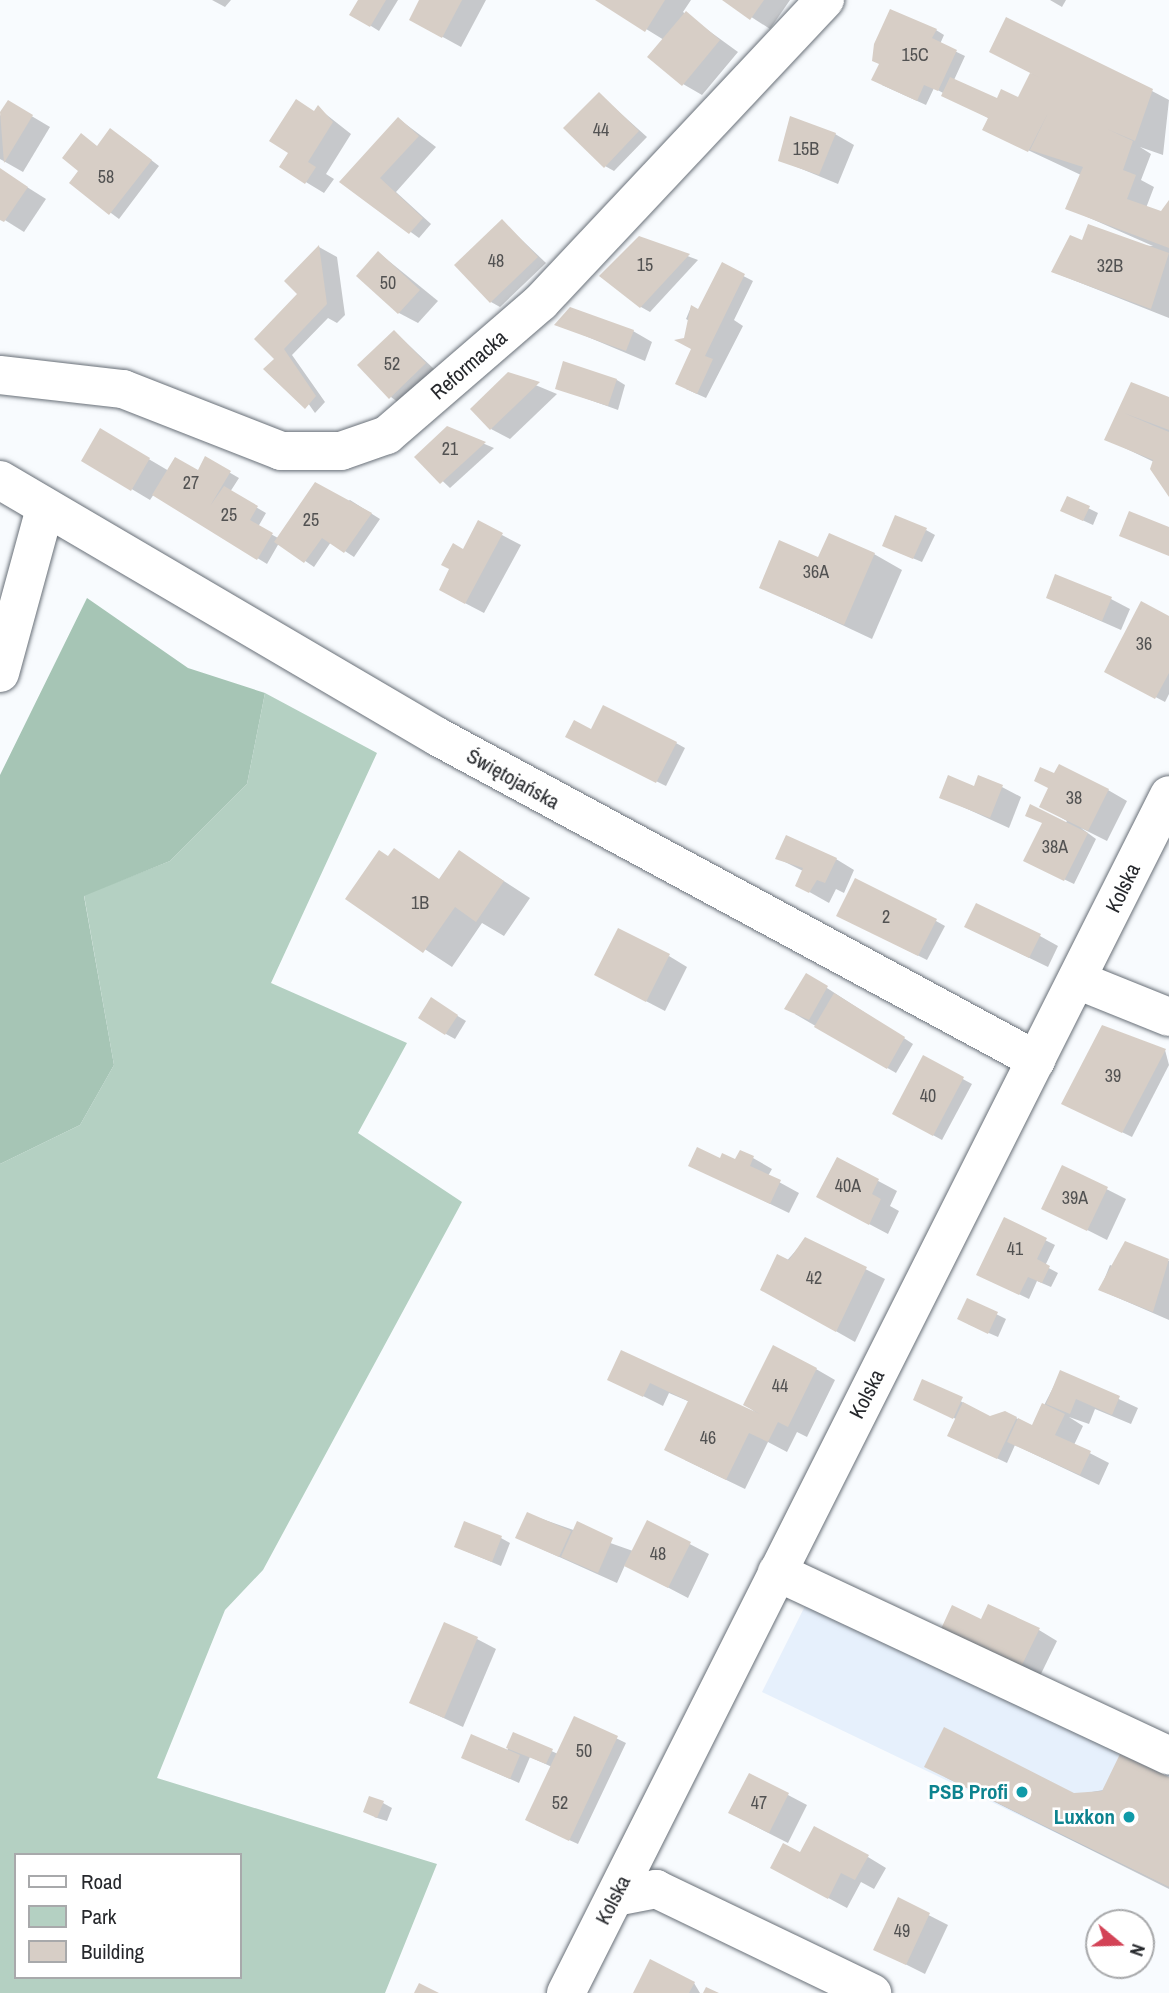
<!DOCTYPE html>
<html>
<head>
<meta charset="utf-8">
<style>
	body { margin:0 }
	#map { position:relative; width:1169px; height:1993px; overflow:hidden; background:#f8fbfe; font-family:"Archivo Narrow",sans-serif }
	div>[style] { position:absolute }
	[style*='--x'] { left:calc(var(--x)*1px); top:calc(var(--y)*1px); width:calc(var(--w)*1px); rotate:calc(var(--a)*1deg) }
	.built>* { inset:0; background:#e6f0fc }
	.green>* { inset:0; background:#b4d0c2 }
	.forest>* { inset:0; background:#a6c5b5 }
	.shadow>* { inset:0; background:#0003 }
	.building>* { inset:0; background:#d7cec6 }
	.roads { filter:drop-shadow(0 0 2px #697078) drop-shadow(0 0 2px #697078) }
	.minor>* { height:38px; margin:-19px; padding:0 19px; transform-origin:19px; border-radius:19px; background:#fff }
	.dots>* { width:19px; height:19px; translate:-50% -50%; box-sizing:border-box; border:4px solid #fff; border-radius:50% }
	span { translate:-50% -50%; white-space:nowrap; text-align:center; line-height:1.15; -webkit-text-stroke:5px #fff; paint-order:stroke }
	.number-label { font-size:18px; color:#525252 }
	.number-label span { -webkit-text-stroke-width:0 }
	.street-label { font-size:21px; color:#26282c }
	.culture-label { font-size:21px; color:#0d838f; font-weight:700 }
	.right { translate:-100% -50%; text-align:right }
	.legend { position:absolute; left:14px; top:1853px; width:228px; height:126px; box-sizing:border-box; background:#fff; border:2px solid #a8a9ab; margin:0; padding:9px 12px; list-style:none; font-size:21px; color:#26282c }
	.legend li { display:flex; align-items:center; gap:14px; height:35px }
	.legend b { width:35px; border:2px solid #a8a9ab }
	.north { position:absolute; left:1085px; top:1909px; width:70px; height:70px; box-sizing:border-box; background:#fff; border:2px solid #a8a9ab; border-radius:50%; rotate:109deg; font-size:19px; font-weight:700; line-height:28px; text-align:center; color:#26282c }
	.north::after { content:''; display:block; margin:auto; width:24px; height:32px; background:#d34356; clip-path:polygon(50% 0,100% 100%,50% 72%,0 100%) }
</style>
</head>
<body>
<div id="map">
	<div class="built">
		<div style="clip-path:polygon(821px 1574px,1169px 1736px,1169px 1887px,762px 1692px)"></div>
	</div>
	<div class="green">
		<div style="clip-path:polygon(evenodd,265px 693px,377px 753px,271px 983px,407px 1043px,358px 1133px,462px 1202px,263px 1570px,225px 1610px,157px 1778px,437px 1864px,385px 1993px,0 1993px,0 1164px,80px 1125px,114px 1065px,84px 895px,170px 861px,247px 784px,265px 693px,16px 1855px,240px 1855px,240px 1977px,16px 1977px,16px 1855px)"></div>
	</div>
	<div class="forest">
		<div style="clip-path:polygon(87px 598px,188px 668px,265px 693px,247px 784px,170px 861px,84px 896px,114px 1065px,80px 1125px,0 1164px,0 775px)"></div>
	</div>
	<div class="shadow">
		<div style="clip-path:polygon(212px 0,231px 0,225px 7px)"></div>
		<div style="clip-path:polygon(360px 0,398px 0,379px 31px,352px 14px)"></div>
		<div style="clip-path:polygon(422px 0,486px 0,461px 47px,430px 30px)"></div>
		<div style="clip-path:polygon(599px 0,691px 0,683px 12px,738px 52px,702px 95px,683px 84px,664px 40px)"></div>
		<div style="clip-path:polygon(725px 0,790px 0,770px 29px)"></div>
		<div style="clip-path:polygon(1050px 0,1066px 0,1062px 7px)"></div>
		<div style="clip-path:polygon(936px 30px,944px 35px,940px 44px,965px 56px,954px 80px,997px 100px,1019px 100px,1032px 73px,1152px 91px,1169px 100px,1163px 155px,1140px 147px,1151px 154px,1141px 180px,1154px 187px,1146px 208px,1162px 213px,1169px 202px,1169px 318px,1053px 272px,1083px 242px,1153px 246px,1067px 208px,1081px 175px,985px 130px,990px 119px,934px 88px,926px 105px,882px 85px)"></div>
		<div style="clip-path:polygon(599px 94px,647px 137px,614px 171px,605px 166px)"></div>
		<div style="clip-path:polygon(8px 102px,50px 127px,23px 172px,0 159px,0 116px)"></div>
		<div style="clip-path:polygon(318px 108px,351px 134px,326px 174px,334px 179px,324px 193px,281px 167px)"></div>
		<div style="clip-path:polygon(399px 119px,436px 147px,396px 192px,431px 224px,419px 238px,342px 182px)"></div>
		<div style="clip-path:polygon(835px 134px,854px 145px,838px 184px,780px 160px)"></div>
		<div style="clip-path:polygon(82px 136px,98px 147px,120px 136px,159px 166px,119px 219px,71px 183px,80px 171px)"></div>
		<div style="clip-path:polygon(0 170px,46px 199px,24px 232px,0 217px)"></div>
		<div style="clip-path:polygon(502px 221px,546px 263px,500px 307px,491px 302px)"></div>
		<div style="clip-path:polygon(640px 238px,698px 260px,650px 312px,641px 307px)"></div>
		<div style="clip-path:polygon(319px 247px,337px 257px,345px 315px,337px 323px,328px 318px,292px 355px,325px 402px,315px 413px,277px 359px)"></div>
		<div style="clip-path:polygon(379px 253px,438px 301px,418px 323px,399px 313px)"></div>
		<div style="clip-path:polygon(722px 265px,753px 281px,734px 320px,743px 326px,706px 398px,686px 389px,693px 349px,685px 339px,693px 323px,686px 319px,691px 307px,699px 311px)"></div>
		<div style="clip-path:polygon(557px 324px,633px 331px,652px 342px,645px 361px)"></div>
		<div style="clip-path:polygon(395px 332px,434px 369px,399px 403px,391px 397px)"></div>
		<div style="clip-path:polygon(509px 374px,557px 394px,510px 439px,491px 429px)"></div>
		<div style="clip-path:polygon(617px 380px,625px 385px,618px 410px,557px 388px)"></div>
		<div style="clip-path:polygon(1132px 384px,1169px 399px,1169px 496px,1152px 469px,1154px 462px,1106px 439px)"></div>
		<div style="clip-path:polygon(447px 428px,494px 448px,450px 488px,417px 457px)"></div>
		<div style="clip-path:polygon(101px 431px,169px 471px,198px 473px,206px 459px,239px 478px,230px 492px,266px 513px,258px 527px,278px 538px,350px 500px,380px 519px,354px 557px,331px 542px,314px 567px,279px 543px,267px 564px,154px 494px,150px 500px,83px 460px)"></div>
		<div style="clip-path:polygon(1068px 498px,1098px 513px,1093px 525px,1071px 515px)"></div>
		<div style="clip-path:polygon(926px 530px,935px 535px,922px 562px,893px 550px)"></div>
		<div style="clip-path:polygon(502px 535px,521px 545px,484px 613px,459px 600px,452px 569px,464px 551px)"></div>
		<div style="clip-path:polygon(874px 554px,902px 570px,872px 639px,761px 587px)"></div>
		<div style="clip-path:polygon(1048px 598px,1111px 599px,1130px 609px,1121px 630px)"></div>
		<div style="clip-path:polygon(1169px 618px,1169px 694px,1165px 702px,1106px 671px)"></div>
		<div style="clip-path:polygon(592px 731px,676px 743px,685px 748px,666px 786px,576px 742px)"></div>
		<div style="clip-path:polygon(1002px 787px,1021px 797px,1009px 828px,941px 797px)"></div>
		<div style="clip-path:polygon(1108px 790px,1127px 801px,1107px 841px,1081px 828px,1096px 839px,1074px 884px,1034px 865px,1067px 821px,1041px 806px)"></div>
		<div style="clip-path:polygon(394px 851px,440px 880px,459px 852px,530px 898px,504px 936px,482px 923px,452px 967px,347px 898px)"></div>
		<div style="clip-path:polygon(777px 858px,836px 859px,854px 870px,844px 893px,836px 889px,829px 903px,797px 885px,803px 871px)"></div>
		<div style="clip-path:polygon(847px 920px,936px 921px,945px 926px,927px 960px)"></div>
		<div style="clip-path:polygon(966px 927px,1040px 936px,1058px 946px,1048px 967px)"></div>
		<div style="clip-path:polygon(669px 956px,687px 967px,665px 1011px,615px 985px)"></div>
		<div style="clip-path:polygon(807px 975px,913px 1044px,896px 1073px,795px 1014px)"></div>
		<div style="clip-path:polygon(431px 1000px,466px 1021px,455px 1039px,446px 1034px)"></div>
		<div style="clip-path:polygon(1165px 1050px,1169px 1065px,1132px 1137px,1072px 1108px)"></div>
		<div style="clip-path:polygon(924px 1058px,972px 1084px,942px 1140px,894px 1114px)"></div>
		<div style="clip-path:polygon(753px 1158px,772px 1169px,768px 1176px,799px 1193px,789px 1213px,721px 1180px,721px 1160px)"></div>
		<div style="clip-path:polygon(837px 1159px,897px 1191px,890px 1206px,899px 1211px,888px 1234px,837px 1207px)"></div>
		<div style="clip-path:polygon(1063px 1167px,1126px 1199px,1107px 1240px,1044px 1208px)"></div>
		<div style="clip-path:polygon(1005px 1220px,1055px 1245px,1045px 1266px,1058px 1273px,1051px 1287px,1037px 1281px,1029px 1299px,987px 1279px)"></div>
		<div style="clip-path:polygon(806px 1239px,885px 1279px,855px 1342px,762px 1289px)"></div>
		<div style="clip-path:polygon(1125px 1243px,1169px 1261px,1169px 1320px,1100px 1290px,1110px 1265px,1123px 1270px)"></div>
		<div style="clip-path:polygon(968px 1300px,1006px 1319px,998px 1337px,968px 1324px)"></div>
		<div style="clip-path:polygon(622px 1352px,756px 1413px,745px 1404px,816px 1369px,835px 1380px,807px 1437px,797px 1432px,787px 1452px,768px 1442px,745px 1489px,685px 1460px,690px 1402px,669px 1393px,663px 1406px,609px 1379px)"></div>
		<div style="clip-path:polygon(1061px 1372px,1138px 1408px,1131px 1424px,1095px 1409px,1089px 1424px,1069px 1417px,1083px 1426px,1074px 1445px,1109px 1463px,1099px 1485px,1015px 1445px,1007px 1463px,958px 1440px,956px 1419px,924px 1404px,923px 1381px,990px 1417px,1016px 1418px,1033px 1427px)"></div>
		<div style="clip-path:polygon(528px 1514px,633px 1551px,647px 1522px,709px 1554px,688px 1598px,625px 1565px,617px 1583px,526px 1542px)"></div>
		<div style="clip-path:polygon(501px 1538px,510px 1543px,501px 1566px,456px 1547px)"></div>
		<div style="clip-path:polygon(982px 1621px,1039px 1630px,1057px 1641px,1039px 1678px,961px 1641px)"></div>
		<div style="clip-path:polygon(477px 1639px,496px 1649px,463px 1727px,411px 1703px)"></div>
		<div style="clip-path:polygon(575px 1718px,626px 1743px,578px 1844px,536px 1825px,552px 1767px,530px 1757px,519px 1783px,472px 1762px,507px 1751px,514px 1734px,558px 1754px)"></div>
		<div style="clip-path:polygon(750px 1775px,807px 1805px,788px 1843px,749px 1823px)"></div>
		<div style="clip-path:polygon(945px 1777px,1074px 1795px,1169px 1779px,1169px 1889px)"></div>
		<div style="clip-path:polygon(383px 1803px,392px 1808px,387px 1821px,374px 1817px)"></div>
		<div style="clip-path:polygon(868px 1857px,886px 1868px,874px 1889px,861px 1882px,847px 1908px,791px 1878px)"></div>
		<div style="clip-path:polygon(899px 1900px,948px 1925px,925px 1974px,875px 1949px)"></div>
		<div style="clip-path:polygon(694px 1983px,700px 1993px,635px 1993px)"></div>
	</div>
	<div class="building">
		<div style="clip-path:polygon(358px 0,386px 0,370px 27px,349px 15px)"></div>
		<div style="clip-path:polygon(419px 0,462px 0,442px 38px,409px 20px)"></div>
		<div style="clip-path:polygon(595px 0,665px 0,645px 32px)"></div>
		<div style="clip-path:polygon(722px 0,764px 0,750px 20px)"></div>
		<div style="clip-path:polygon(890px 9px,937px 29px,932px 38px,957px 50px,938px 91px,924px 85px,917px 101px,871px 80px,879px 64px,872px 61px,874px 44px)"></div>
		<div style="clip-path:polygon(686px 11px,720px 40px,682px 86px,647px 57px)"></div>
		<div style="clip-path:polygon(1006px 17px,1153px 89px,1135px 141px,1107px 129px,1133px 141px,1123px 170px,1136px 175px,1127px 199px,1161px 211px,1169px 200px,1169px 248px,1065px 209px,1083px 167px,1030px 150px,1048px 113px,1028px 152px,982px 130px,988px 118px,941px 96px,950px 77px,997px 98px,1001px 89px,1018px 97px,1030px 73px,1040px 78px,989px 52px)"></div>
		<div style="clip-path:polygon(599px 92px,639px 131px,604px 168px,563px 128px)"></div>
		<div style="clip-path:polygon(296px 99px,314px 111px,318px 105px,333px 122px,308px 162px,316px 167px,305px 184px,279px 167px,288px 153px,269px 141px)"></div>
		<div style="clip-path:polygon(8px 100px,33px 115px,4px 163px,0 112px)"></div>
		<div style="clip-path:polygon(790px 116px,836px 133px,819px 175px,778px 161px)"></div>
		<div style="clip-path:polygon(398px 117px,419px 136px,380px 178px,423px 218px,409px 234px,339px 182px)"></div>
		<div style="clip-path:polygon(110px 128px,152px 160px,109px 215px,69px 183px,78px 171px,62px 158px,81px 133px,97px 146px)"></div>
		<div style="clip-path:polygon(0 168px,28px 187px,4px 222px,0 220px)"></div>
		<div style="clip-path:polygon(502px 219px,538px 257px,490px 303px,454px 265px)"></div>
		<div style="clip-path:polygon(1088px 224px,1169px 253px,1151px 309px,1051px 272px,1070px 235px,1082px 240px)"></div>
		<div style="clip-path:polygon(639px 236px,690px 254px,640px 308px,599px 276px)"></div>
		<div style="clip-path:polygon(319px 245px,327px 304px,284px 349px,316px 396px,305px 409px,263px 369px,274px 359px,254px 339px,297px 294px,284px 281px)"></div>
		<div style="clip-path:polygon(378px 251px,420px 290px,398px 314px,356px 276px)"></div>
		<div style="clip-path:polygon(722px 262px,745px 274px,705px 356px,713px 359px,697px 394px,675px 384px,691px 349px,674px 340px,684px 338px,691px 305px,698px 309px)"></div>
		<div style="clip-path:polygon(570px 307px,634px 330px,626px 351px,554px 325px)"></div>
		<div style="clip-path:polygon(394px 330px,426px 363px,389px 399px,357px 365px)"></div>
		<div style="clip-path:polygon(563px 361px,617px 379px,608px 406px,555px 389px)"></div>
		<div style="clip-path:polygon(508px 372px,540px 382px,490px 430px,470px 409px)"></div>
		<div style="clip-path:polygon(1131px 382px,1169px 397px,1169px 430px,1124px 413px,1169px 432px,1169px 497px,1150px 469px,1153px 460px,1104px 440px)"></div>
		<div style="clip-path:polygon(447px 426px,486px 442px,440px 484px,414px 457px)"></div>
		<div style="clip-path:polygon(100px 428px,150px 458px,131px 491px,81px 461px)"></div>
		<div style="clip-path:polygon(205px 456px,231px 471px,210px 506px,224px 486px,258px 506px,250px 520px,273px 533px,257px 560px,152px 495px,175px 457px,198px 470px)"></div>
		<div style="clip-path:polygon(315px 482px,372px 513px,344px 553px,322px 538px,304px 563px,274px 542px)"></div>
		<div style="clip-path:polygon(1067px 496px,1090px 506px,1083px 521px,1060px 511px)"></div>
		<div style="clip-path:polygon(1129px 511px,1169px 527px,1169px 556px,1119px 536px)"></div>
		<div style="clip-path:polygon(895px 515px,927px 528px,913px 559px,882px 546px)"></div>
		<div style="clip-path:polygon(478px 520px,503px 533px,465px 604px,439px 590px,449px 569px,441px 565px,453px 543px,463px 549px)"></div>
		<div style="clip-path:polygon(829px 533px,875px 553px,844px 625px,759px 588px,779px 540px,818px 557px)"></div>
		<div style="clip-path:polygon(1055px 574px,1112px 597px,1102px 621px,1046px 598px)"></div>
		<div style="clip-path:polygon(1141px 601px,1169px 616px,1169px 673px,1155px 699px,1104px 672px)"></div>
		<div style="clip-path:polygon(603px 705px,677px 742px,656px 783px,565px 737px,574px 720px,591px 729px)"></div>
		<div style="clip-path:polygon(1059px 764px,1109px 789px,1088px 831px,1039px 807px,1048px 788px,1034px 781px,1040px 767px,1054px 773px)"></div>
		<div style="clip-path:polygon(948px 775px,974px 786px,978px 775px,1003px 785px,990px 818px,939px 798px)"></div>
		<div style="clip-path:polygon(1030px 804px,1088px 833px,1064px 881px,1023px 861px,1042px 823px,1025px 816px)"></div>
		<div style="clip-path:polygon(786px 835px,837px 858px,825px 883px,817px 880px,809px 893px,795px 886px,803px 868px,775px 859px)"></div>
		<div style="clip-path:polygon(394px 848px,439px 879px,459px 850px,504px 881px,476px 922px,455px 907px,423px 953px,345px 899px,379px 850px,388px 856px)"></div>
		<div style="clip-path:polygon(855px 878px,937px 919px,918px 956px,836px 916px)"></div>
		<div style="clip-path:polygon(976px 903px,1041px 934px,1029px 958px,964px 927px)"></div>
		<div style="clip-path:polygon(618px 928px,670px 954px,646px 1002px,594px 975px)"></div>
		<div style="clip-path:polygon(806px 973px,828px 986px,809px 1020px,784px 1009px)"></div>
		<div style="clip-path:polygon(834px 993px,905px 1037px,887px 1069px,814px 1027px)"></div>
		<div style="clip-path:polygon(431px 997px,458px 1015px,445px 1035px,418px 1018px)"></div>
		<div style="clip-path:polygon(1102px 1025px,1166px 1049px,1122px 1133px,1061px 1104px)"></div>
		<div style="clip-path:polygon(923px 1055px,964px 1077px,933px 1136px,892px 1114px)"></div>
		<div style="clip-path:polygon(697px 1147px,720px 1158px,722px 1153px,735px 1159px,740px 1150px,754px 1156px,750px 1166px,781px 1180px,770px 1204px,688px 1166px)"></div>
		<div style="clip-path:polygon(837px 1157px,879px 1179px,872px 1194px,881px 1199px,869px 1225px,816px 1197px)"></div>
		<div style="clip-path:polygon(1062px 1165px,1108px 1187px,1087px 1231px,1041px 1209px)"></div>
		<div style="clip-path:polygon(1004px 1217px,1047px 1238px,1037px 1259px,1050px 1266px,1042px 1283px,1028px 1277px,1019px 1295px,976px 1275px)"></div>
		<div style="clip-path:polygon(805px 1237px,867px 1267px,836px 1332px,760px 1290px,777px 1254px,789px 1260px)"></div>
		<div style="clip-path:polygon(1125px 1241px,1169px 1259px,1153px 1312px,1098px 1290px)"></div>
		<div style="clip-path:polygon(967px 1298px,998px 1312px,988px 1334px,957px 1319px)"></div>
		<div style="clip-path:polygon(773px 1345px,817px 1368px,788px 1427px,778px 1422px,768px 1442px,749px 1433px,726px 1480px,664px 1450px,688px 1401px,650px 1383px,643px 1397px,607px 1380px,621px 1350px,760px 1414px,743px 1405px)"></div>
		<div style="clip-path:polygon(1060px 1370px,1120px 1396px,1112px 1415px,1076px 1399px,1070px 1414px,1046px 1404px)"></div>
		<div style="clip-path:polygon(922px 1379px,963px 1397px,953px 1419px,913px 1400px)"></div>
		<div style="clip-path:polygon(963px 1402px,990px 1416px,1005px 1411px,1017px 1417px,997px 1459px,947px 1436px)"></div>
		<div style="clip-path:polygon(1042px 1403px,1065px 1414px,1055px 1435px,1091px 1451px,1080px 1475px,1007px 1442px,1018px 1418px,1032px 1425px)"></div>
		<div style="clip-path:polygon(527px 1512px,571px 1531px,559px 1557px,515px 1538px)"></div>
		<div style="clip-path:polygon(647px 1520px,691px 1542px,668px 1588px,624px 1566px)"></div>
		<div style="clip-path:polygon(464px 1521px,502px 1536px,492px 1562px,454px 1547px)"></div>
		<div style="clip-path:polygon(577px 1521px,613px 1538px,598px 1573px,561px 1557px)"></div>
		<div style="clip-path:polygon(988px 1604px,1040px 1628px,1020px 1669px,940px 1631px,952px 1605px,981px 1619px)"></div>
		<div style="clip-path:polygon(444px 1622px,478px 1637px,444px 1718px,409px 1703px)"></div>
		<div style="clip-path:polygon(574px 1716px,618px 1736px,569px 1841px,525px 1820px)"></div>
		<div style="clip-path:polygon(944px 1727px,1074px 1793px,1102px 1791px,1120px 1754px,1169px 1777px,1169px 1887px,924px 1767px)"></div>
		<div style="clip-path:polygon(513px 1732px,553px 1749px,546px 1764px,506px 1748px)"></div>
		<div style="clip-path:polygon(471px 1734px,520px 1755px,510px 1779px,461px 1758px)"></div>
		<div style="clip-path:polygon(749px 1773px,789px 1793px,769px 1833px,728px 1813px)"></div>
		<div style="clip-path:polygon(369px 1796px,384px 1801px,377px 1818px,363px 1812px)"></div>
		<div style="clip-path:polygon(814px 1826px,869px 1855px,855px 1880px,841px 1873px,828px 1899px,770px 1868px,783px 1843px,800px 1852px)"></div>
		<div style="clip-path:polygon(898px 1897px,930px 1913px,906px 1965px,873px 1950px)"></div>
		<div style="clip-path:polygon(650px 1959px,695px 1982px,689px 1993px,633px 1993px)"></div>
		<div style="clip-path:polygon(419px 1983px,439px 1993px,414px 1993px)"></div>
		<div style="clip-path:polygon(706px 1987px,719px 1993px,703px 1993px)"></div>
	</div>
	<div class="roads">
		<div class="minor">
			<div style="--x:0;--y:375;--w:124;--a:6.5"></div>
			<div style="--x:123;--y:389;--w:170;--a:21.4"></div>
			<div style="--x:281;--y:451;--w:60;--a:0"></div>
			<div style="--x:341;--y:451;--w:49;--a:-19.2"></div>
			<div style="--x:387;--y:435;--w:203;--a:-40.8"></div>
			<div style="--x:541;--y:302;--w:415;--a:-46.8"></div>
			<div style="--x:0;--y:480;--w:508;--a:30.4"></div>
			<div style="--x:438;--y:737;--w:680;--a:28.37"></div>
			<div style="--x:0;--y:673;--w:171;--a:-74.7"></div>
			<div style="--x:1077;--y:980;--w:99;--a:21.9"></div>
			<div style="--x:777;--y:1572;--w:433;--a:25.1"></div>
			<div style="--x:615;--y:1897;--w:42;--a:-11"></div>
			<div style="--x:656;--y:1889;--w:240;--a:25.7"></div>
			<div style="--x:566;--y:1993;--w:1341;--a:-63.28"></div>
		</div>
	</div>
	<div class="dots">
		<div style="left:1022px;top:1792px;background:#0f9aa8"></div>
		<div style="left:1129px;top:1817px;background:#0f9aa8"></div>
	</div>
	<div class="number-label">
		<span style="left:915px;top:55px">15C</span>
		<span style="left:601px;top:130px">44</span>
		<span style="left:806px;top:149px">15B</span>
		<span style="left:106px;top:177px">58</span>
		<span style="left:496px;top:261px">48</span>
		<span style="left:645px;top:265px">15</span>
		<span style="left:1110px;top:266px">32B</span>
		<span style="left:388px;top:283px">50</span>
		<span style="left:392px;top:364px">52</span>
		<span style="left:450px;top:449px">21</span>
		<span style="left:191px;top:483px">27</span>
		<span style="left:229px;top:515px">25</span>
		<span style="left:311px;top:520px">25</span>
		<span style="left:816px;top:572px">36A</span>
		<span style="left:1144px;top:644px">36</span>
		<span style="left:1074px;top:798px">38</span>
		<span style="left:1055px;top:847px">38A</span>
		<span style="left:420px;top:903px">1B</span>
		<span style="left:886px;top:917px">2</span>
		<span style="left:1113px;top:1076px">39</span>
		<span style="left:928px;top:1096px">40</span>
		<span style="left:848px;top:1186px">40A</span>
		<span style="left:1075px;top:1198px">39A</span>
		<span style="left:1015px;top:1249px">41</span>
		<span style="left:814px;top:1278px">42</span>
		<span style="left:780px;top:1386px">44</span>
		<span style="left:708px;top:1438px">46</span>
		<span style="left:658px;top:1554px">48</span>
		<span style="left:584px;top:1751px">50</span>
		<span style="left:560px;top:1803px">52</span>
		<span style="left:759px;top:1803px">47</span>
		<span style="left:902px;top:1931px">49</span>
	</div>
	<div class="street-label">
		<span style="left:469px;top:365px;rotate:-41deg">Reformacka</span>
		<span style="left:513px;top:779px;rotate:29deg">Świętojańska</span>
		<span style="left:1123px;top:888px;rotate:-64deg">Kolska</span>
		<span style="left:867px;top:1394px;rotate:-63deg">Kolska</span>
		<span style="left:613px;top:1900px;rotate:-63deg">Kolska</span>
	</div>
	<div class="culture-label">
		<span class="right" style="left:1008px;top:1792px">PSB Profi</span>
		<span class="right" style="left:1115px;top:1817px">Luxkon</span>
	</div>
	<ul class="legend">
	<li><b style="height:9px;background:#fff"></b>Road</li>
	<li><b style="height:19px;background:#b4d0c2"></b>Park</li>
	<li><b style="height:19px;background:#d7cec6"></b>Building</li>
	</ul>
	<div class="north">N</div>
</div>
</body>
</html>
